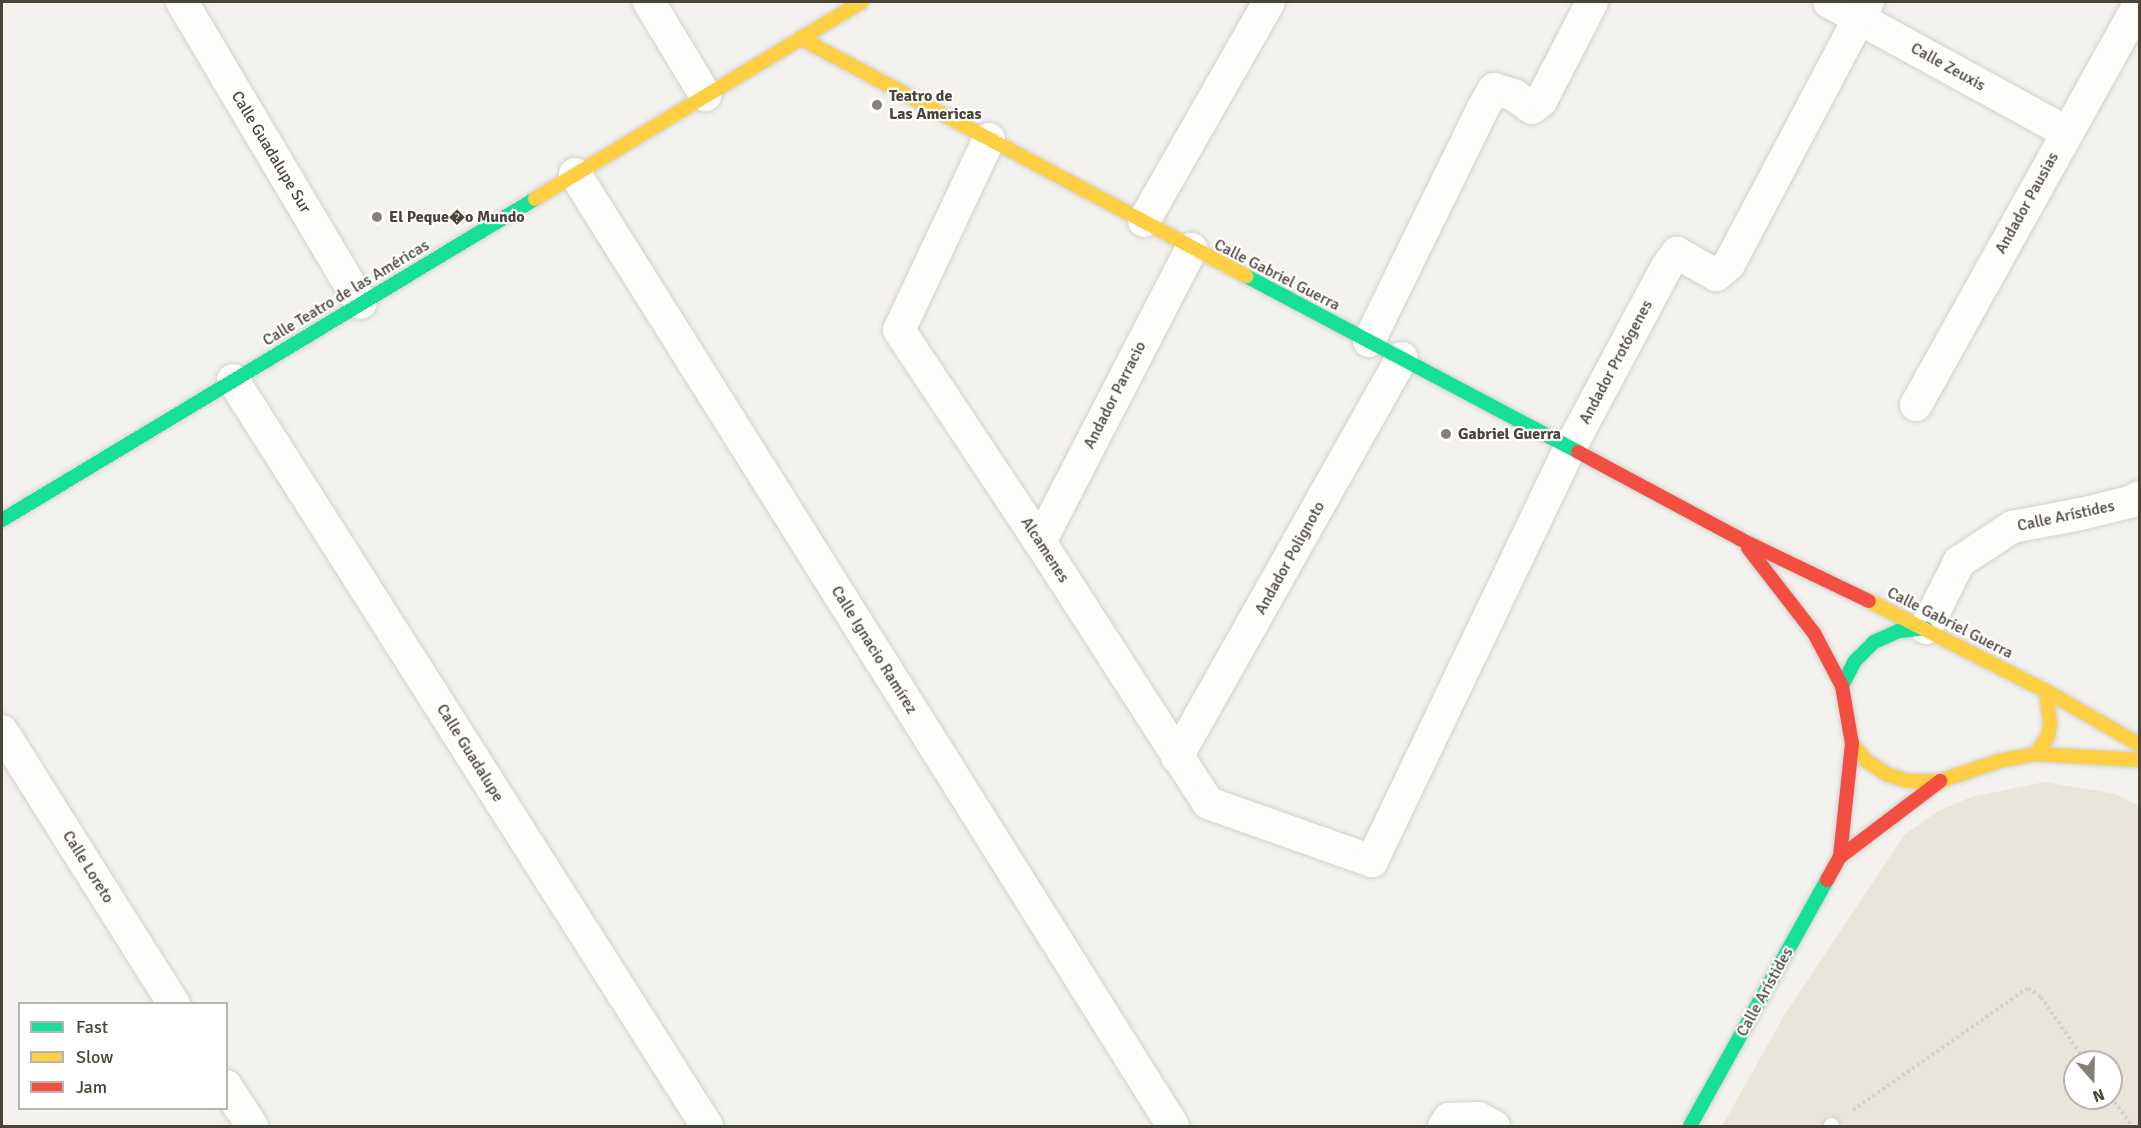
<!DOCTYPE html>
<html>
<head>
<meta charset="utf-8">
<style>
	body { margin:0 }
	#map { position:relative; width:2141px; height:1128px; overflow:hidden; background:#f4f2ee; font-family:Signika,sans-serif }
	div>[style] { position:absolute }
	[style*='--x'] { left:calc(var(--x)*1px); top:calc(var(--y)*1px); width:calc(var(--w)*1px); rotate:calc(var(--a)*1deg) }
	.education>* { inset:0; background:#eae5da }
	.path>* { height:4px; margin-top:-2px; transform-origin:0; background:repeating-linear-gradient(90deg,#d3d2cc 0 3px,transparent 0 6px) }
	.roads { filter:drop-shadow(0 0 2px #d2d0cb) drop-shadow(0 0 2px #d2d0cb) }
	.lane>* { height:15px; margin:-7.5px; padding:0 7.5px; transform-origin:7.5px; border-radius:7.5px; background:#fdfdfc }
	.street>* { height:32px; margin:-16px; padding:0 16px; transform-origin:16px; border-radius:16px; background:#fdfdfc }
	.fast>* { height:14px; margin:-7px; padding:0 7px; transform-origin:7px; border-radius:7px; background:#16e098 }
	.slow>* { height:14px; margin:-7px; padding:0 7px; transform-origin:7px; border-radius:7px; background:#ffcf43 }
	.jam>* { height:14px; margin:-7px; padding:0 7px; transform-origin:7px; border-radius:7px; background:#f24e42 }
	.dots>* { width:16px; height:16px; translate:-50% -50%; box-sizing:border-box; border:3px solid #fff; border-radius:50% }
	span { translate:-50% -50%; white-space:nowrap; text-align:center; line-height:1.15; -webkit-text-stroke:4.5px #fff; paint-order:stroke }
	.street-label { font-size:16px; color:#4b4439 }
	.poi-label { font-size:16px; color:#4b4439; font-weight:700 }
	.left { translate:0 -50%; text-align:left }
	.frame { position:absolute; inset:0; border:3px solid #4b4439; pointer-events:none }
	.legend { position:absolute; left:18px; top:1002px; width:210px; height:108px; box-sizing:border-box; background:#fff; border:2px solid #b7b4b0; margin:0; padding:8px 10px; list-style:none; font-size:18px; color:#4b4439 }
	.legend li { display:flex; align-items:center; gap:12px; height:30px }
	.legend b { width:30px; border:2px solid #b7b4b0 }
	.north { position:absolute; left:2063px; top:1050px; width:60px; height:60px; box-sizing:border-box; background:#fff; border:2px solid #b7b4b0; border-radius:50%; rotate:160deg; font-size:16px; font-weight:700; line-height:24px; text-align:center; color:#4b4439 }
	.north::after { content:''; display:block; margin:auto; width:21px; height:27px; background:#868178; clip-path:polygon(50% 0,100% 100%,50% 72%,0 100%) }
</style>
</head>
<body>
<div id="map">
	<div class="education">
		<div style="clip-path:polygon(evenodd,2044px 782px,2116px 794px,2139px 806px,2139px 1126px,1722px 1126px,1785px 1014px,1904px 835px,1938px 811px,1971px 797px,2044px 782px,2075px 1062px,2111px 1062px,2111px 1098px,2075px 1098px,2075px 1062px)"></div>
	</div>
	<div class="path">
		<div style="--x:2111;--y:1097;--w:36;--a:54"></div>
		<div style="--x:1853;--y:1110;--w:213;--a:-34.9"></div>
		<div style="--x:2028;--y:988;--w:16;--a:35"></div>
		<div style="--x:2041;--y:997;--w:79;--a:55.3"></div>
	</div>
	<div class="roads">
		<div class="lane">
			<div style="--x:1831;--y:1125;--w:1;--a:90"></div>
		</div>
		<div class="street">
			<div style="--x:182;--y:2;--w:350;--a:59.3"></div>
			<div style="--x:649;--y:2;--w:109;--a:58.9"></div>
			<div style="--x:1829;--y:2;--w:270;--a:28.7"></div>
			<div style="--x:989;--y:139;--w:211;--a:115.2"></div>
			<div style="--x:899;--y:330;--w:255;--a:56.4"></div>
			<div style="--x:1040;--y:542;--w:310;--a:57.2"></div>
			<div style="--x:1208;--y:803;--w:174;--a:19.5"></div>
			<div style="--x:1372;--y:861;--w:458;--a:-64.4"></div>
			<div style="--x:1570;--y:448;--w:204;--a:-61.9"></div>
			<div style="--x:1666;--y:268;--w:19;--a:-54"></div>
			<div style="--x:1677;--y:253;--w:45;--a:29.4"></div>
			<div style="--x:1716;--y:275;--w:17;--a:-40"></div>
			<div style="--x:1729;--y:264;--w:297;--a:-62.1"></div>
			<div style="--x:575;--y:174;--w:1124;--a:57.86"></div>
			<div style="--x:1144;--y:221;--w:252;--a:-60.3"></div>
			<div style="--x:1369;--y:341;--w:259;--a:-63.9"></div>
			<div style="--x:1483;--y:108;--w:22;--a:-60"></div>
			<div style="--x:1494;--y:89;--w:21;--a:17"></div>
			<div style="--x:1514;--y:95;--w:22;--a:36"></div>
			<div style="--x:1532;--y:108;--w:11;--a:-38"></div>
			<div style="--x:1541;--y:101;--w:111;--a:-62.7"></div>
			<div style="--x:233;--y:380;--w:884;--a:57.57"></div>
			<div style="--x:1916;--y:405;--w:461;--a:-60.9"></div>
			<div style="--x:1040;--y:542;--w:330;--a:-62.7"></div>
			<div style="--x:1926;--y:628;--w:74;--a:-63.4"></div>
			<div style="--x:1959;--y:562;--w:64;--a:-33.4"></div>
			<div style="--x:2012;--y:527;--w:70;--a:-10.7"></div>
			<div style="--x:2081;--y:514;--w:50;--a:-13.8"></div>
			<div style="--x:2130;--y:502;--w:11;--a:-27"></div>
			<div style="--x:2;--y:731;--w:323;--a:57.8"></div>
			<div style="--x:1177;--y:757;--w:458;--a:-60.6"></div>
			<div style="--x:226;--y:1086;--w:48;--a:57"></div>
			<div style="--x:1444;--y:1126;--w:9;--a:-54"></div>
			<div style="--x:1449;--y:1119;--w:29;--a:-2"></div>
			<div style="--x:1478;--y:1118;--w:18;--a:27"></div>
		</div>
		<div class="fast">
			<div style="--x:1246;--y:276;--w:376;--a:27.9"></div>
			<div style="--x:2;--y:520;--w:622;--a:-31.06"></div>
			<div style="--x:1842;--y:686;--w:28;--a:-63"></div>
			<div style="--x:1855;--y:661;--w:27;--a:-45"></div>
			<div style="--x:1874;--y:642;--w:27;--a:-24"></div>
			<div style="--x:1899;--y:631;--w:27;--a:-6"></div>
			<div style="--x:1690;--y:1126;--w:282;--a:-60.9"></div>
		</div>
		<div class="slow">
			<div style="--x:800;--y:38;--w:506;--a:28.09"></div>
			<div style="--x:535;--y:199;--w:381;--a:-31.1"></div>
			<div style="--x:1869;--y:601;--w:199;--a:27"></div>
			<div style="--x:2046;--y:691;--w:108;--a:29.9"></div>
			<div style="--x:1852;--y:744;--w:23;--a:49"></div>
			<div style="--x:1867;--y:761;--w:23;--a:34"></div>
			<div style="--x:1886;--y:774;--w:22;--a:18"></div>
			<div style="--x:1907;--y:781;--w:33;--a:0"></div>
			<div style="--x:1940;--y:781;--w:62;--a:-18.7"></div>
			<div style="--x:1999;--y:761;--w:38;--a:-11"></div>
			<div style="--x:2036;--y:754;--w:104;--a:3.3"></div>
			<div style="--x:2036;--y:754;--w:22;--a:-56"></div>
			<div style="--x:2048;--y:736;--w:13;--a:-81"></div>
			<div style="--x:2050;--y:723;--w:32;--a:-97"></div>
		</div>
		<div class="jam">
			<div style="--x:1578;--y:452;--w:184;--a:28.2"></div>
			<div style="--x:1740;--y:539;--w:143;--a:25.7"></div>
			<div style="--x:1748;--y:548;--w:108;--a:52.2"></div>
			<div style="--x:1814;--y:633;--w:60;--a:62.2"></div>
			<div style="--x:1842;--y:686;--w:59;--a:80.2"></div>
			<div style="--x:1852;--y:744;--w:114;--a:96.1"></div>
			<div style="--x:1827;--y:880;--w:26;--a:-61"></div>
			<div style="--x:1840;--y:857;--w:126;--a:-37.2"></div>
		</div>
	</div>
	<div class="dots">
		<div style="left:877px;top:105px;background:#868178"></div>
		<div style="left:377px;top:217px;background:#868178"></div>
		<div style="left:1446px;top:434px;background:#868178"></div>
	</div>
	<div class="street-label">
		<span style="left:1948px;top:67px;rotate:29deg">Calle Zeuxis</span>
		<span style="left:271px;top:152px;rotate:59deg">Calle Guadalupe Sur</span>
		<span style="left:2027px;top:203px;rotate:-61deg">Andador Pausias</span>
		<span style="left:1277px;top:275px;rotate:27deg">Calle Gabriel Guerra</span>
		<span style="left:346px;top:293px;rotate:-31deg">Calle Teatro de las Américas</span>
		<span style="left:1616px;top:362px;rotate:-62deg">Andador Protógenes</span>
		<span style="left:1115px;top:395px;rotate:-63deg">Andador Parracio</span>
		<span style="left:2066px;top:516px;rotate:-12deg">Calle Arístides</span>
		<span style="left:1045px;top:550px;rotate:57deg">Alcamenes</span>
		<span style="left:1290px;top:558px;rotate:-61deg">Andador Polignoto</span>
		<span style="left:1950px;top:623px;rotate:27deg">Calle Gabriel Guerra</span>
		<span style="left:874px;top:650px;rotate:58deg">Calle Ignacio Ramírez</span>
		<span style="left:470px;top:753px;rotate:58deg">Calle Guadalupe</span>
		<span style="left:88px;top:867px;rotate:58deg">Calle Loreto</span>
		<span style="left:1765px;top:992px;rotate:-61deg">Calle Arístides</span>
	</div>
	<div class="poi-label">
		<span class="left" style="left:889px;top:105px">Teatro de<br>Las Americas</span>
		<span class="left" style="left:389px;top:217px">El Peque�o Mundo</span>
		<span class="left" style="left:1458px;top:434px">Gabriel Guerra</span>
	</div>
	<div class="frame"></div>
	<ul class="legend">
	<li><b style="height:8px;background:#16e098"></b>Fast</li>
	<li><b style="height:8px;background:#ffcf43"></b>Slow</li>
	<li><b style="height:8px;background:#f24e42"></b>Jam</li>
	</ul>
	<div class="north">N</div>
</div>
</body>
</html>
